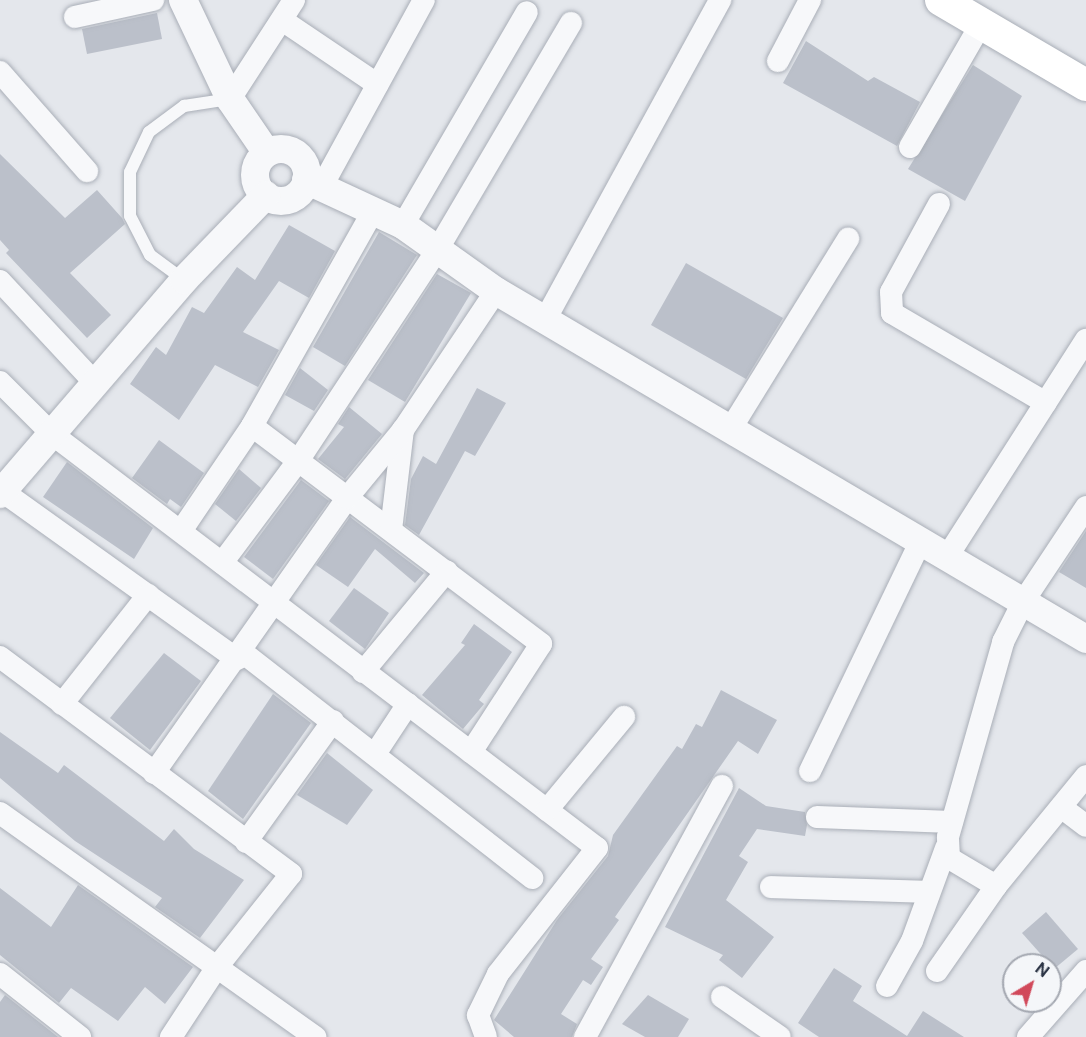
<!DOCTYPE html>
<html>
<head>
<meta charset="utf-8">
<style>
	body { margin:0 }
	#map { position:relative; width:1086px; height:1037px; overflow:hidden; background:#e4e7ec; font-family:"Public Sans",sans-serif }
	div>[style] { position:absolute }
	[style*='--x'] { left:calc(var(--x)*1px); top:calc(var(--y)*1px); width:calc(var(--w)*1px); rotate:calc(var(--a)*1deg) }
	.building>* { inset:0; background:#bbc0ca }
	.roads { filter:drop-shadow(0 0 2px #a9aeb7) drop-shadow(0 0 2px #a9aeb7) }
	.service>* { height:12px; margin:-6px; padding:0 6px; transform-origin:6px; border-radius:6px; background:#f7f8fa }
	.minor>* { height:22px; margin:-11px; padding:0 11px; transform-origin:11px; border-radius:11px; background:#f7f8fa }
	.tertiary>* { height:28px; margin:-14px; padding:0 14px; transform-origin:14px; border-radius:14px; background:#f7f8fa }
	.tertiary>.ring { margin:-14px; padding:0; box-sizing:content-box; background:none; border:28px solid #f7f8fa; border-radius:50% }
	.secondary>* { height:32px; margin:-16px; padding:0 16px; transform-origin:16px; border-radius:16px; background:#fff }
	span { translate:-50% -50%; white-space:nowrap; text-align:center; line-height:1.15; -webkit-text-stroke:5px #f4f6f9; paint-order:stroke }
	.north { position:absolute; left:1002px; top:953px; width:60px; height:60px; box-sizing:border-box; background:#f4f6f9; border:2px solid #a4a8b1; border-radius:50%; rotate:38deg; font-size:16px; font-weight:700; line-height:24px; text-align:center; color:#2b3445 }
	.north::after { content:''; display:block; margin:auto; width:21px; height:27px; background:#d1495b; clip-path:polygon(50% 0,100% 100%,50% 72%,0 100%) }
</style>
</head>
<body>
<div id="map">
	<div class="building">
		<div style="clip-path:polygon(157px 13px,162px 39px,87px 54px,82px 29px)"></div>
		<div style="clip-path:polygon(806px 41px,868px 81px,874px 77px,920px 102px,897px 146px,783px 83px)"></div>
		<div style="clip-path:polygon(973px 65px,1022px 96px,965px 201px,908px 169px)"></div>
		<div style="clip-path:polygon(0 154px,65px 218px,97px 190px,122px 218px,125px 224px,70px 273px,111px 315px,87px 338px,6px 253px,9px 250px,0 240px)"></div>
		<div style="clip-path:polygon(289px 225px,335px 251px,309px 298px,279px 281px,243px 332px,279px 350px,258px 387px,215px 365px,179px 420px,130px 384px,156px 347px,166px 355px,192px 307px,204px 313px,237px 267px,255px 280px)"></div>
		<div style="clip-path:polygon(379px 232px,417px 255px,345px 366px,313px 347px)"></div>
		<div style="clip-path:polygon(686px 263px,783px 318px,746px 379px,651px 325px)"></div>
		<div style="clip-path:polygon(437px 274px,471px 293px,405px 402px,368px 380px)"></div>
		<div style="clip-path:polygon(300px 368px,328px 390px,314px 411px,285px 395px)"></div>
		<div style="clip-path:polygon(477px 388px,506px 403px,475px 456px,465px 451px,419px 535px,405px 525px,411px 479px,423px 456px,436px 464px)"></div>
		<div style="clip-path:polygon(349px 407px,382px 434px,345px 479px,318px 459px,344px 427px,338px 424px)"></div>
		<div style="clip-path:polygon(159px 440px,204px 473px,181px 507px,170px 499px,167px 504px,132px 478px)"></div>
		<div style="clip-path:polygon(67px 462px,153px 528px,134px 559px,43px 497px)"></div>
		<div style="clip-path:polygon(239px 469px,261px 488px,236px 521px,215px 504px)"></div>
		<div style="clip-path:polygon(301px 480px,329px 501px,273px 579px,244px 557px)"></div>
		<div style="clip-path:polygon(350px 517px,424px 573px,415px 583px,375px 549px,348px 587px,316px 565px)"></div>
		<div style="clip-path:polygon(1086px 531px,1086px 588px,1059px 572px)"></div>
		<div style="clip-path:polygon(354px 588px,389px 613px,365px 649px,329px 621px)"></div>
		<div style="clip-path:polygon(474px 624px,512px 652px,479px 700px,484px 704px,463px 729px,422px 695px,465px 645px,461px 643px)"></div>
		<div style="clip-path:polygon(164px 653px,201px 681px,150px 750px,110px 718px)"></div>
		<div style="clip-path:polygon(721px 690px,777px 720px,758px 754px,738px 741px,615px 917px,619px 920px,591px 959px,603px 967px,591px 985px,583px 980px,561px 1014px,577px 1024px,572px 1037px,514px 1037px,494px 1020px,557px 920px,608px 856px,613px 835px,677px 746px,682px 749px,696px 724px,702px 727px)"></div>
		<div style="clip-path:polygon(273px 694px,311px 723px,243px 819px,208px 791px)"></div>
		<div style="clip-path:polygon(0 732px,58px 773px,64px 765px,164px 841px,174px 829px,194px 849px,244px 880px,200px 938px,155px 907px,162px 898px,75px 841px,0 778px)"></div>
		<div style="clip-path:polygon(327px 753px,373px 790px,347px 825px,297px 795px)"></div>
		<div style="clip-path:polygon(739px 788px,766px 806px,805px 812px,807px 825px,805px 836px,757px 829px,739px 856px,748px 862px,726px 900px,774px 937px,742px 978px,719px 960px,723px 955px,665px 927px)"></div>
		<div style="clip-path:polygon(78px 885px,193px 967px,165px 1004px,145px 987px,118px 1021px,71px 988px,59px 1003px,0 955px,0 888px,51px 927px)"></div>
		<div style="clip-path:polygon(1046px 912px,1078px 949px,1054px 969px,1022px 933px)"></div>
		<div style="clip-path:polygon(834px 968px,862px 986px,853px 1001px,907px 1036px,923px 1011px,964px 1037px,819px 1037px,798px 1023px)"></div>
		<div style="clip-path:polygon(5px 995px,58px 1037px,0 1037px,0 1002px)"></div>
		<div style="clip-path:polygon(648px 995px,689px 1019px,678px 1037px,645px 1037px,622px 1024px)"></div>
	</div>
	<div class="roads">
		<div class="service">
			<div style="--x:184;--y:280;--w:42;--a:-143.7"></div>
			<div style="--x:150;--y:255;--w:44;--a:-117.1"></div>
			<div style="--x:130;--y:216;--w:44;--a:-90"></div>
			<div style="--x:130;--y:172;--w:44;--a:-64.6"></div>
			<div style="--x:149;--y:132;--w:44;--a:-36.6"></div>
			<div style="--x:184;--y:106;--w:47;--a:-8.7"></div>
		</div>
		<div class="minor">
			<div style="--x:75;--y:17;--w:80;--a:-12.3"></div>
			<div style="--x:282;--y:20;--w:115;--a:34"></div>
			<div style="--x:778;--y:61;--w:69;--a:-62.3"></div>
			<div style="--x:0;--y:72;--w:132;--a:48.7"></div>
			<div style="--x:230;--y:99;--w:118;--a:-57.1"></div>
			<div style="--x:910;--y:147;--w:142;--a:-60"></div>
			<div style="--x:321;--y:188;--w:214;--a:-61.3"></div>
			<div style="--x:939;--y:204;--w:100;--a:118.6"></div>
			<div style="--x:891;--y:292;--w:21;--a:87"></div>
			<div style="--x:892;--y:313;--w:178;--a:30.3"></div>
			<div style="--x:403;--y:225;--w:246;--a:-59.8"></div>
			<div style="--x:0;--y:281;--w:139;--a:47"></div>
			<div style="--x:545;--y:320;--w:365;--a:-61.3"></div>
			<div style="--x:0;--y:382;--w:74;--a:45"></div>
			<div style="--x:52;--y:434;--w:684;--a:37.22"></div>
			<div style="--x:597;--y:848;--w:160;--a:128.2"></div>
			<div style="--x:498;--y:974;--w:46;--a:116"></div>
			<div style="--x:478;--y:1015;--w:23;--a:70"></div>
			<div style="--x:252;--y:426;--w:362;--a:37"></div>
			<div style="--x:541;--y:644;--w:129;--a:122.9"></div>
			<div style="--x:730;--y:430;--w:225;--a:-58.3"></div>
			<div style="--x:2;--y:491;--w:289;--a:35.6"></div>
			<div style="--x:391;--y:530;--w:101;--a:-83.2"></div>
			<div style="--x:181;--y:531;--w:127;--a:-55.9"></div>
			<div style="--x:252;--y:426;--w:244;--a:-60.6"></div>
			<div style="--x:947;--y:557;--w:258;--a:-57.4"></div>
			<div style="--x:222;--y:563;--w:127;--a:-53.3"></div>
			<div style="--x:298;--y:461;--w:256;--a:-56.6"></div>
			<div style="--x:439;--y:247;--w:260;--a:-59.5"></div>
			<div style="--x:242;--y:652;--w:368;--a:37.9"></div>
			<div style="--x:0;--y:657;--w:363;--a:36.7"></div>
			<div style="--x:291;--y:874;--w:119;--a:128.5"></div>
			<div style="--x:217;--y:967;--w:84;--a:123.3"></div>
			<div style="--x:363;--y:672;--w:131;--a:-50.3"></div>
			<div style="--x:62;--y:704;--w:139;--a:-51.7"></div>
			<div style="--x:375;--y:754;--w:60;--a:-56.6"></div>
			<div style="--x:810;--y:771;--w:254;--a:-64.3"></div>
			<div style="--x:154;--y:773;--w:336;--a:-54.9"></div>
			<div style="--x:347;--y:498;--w:88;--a:-50.5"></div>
			<div style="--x:403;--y:430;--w:167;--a:-56.2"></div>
			<div style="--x:1061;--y:807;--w:31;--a:37"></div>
			<div style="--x:547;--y:810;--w:121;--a:-50.4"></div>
			<div style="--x:0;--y:813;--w:387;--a:35.4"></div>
			<div style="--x:817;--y:817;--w:135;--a:2.1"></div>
			<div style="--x:246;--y:842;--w:149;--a:-54.3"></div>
			<div style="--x:996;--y:886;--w:55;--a:-149.2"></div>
			<div style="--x:949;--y:858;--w:21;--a:-93"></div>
			<div style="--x:948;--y:837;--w:203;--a:-74.2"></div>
			<div style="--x:1003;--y:642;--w:45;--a:-63.4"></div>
			<div style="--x:1023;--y:602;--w:114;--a:-56.4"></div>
			<div style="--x:771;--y:887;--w:158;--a:1.8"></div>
			<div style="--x:937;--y:971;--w:103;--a:-55.2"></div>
			<div style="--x:996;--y:886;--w:142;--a:-50.7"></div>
			<div style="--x:0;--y:974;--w:102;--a:38.2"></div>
			<div style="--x:887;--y:986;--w:51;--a:-60.9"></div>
			<div style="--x:912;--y:941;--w:99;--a:-69.9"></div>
			<div style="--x:722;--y:997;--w:70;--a:34.6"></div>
			<div style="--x:585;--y:1037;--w:286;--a:-61.4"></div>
			<div style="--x:1028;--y:1037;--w:88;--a:-48.7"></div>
		</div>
		<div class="tertiary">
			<div style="--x:183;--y:0;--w:110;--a:64.6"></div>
			<div style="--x:230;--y:99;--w:65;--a:55.6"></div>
			<div class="ring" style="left:255px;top:149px;width:24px;height:24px"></div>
			<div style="--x:306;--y:180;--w:107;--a:24.9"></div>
			<div style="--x:403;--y:225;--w:114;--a:35.4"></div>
			<div style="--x:496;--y:291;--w:685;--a:30.53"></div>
			<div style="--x:0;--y:494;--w:282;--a:-49.3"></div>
			<div style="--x:184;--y:280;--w:118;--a:-46"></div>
		</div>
		<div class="secondary">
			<div style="--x:941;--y:0;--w:168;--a:30.4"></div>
		</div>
	</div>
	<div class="north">N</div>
</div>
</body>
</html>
